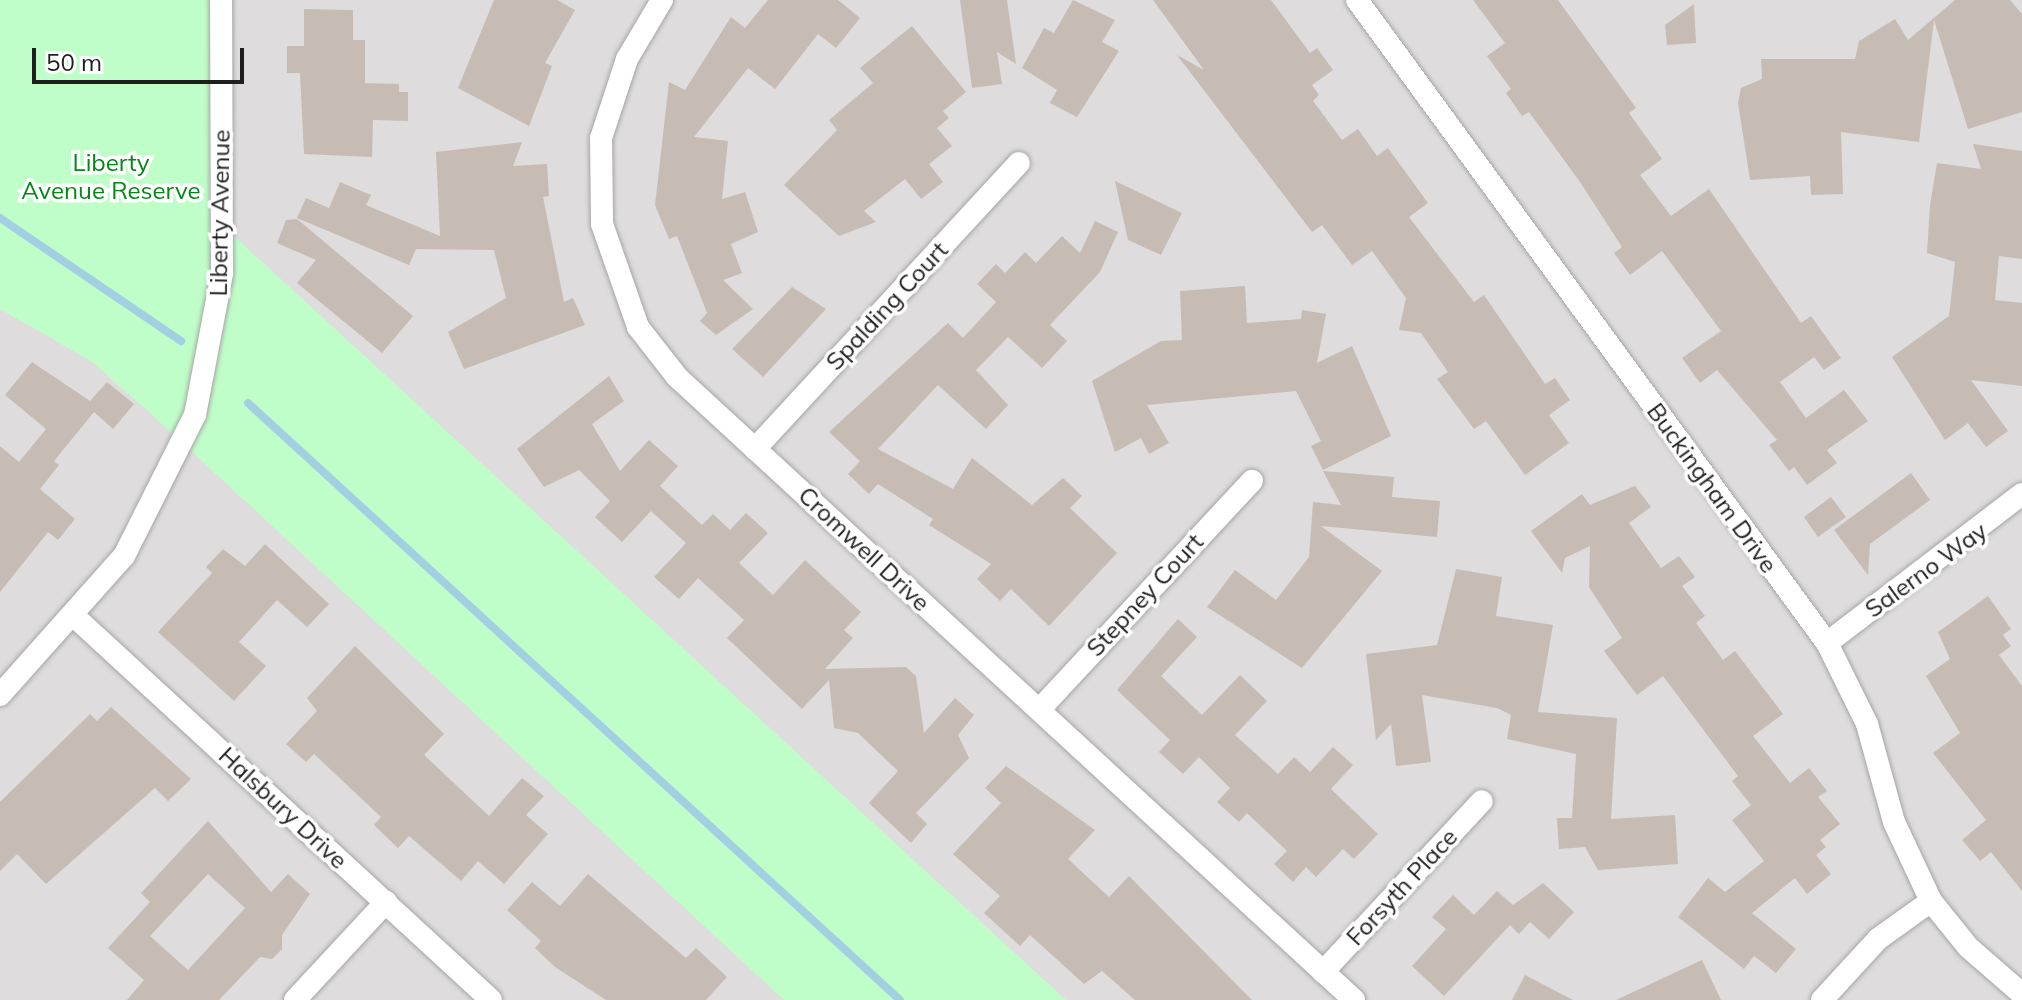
<!DOCTYPE html>
<html>
<head>
<meta charset="utf-8">
<style>
	body { margin:0 }
	#map { position:relative; width:2022px; height:1000px; overflow:hidden; background:#f1eee5; font-family:Mulish,sans-serif }
	div>[style] { position:absolute }
	[style*='--x'] { left:calc(var(--x)*1px); top:calc(var(--y)*1px); width:calc(var(--w)*1px); rotate:calc(var(--a)*1deg) }
	.residential>* { inset:0; background:#dedcdc }
	.park>* { inset:0; background:#bffec8 }
	.stream>* { height:8px; margin:-4px; padding:0 4px; transform-origin:4px; border-radius:4px; background:#a2d0e2 }
	.building>* { inset:0; background:#c6bcb4 }
	.roads { filter:drop-shadow(0 0 2px #a6a6a6) drop-shadow(0 0 2px #a6a6a6) }
	.street>* { height:22px; margin:-11px; padding:0 11px; transform-origin:11px; border-radius:11px; background:#fff }
	span { translate:-50% -50%; white-space:nowrap; text-align:center; line-height:1.15; -webkit-text-stroke:7px #fff; paint-order:stroke }
	.park-label { font-size:24px; color:#038816 }
	.street-label { font-size:24px; color:#1f1f1f }
	.scale { position:absolute; left:32px; top:48px; width:212px; height:36px; box-sizing:border-box; border:4px solid #1f1f1f; border-top:0; padding-left:10px; font-size:24px; line-height:28px; white-space:nowrap; color:#1f1f1f; -webkit-text-stroke:6px #fff; paint-order:stroke }
</style>
</head>
<body>
<div id="map">
	<div class="residential">
		<div style="clip-path:polygon(0 0,2022px 0,2022px 1000px,0 1000px)"></div>
	</div>
	<div class="park">
		<div style="clip-path:polygon(0 0,220px 0,222px 225px,1066px 1000px,784px 1000px,150px 413px,91px 361px,0 309px)"></div>
	</div>
	<div class="stream">
		<div style="--x:0;--y:218;--w:219;--a:34.2"></div>
		<div style="--x:248;--y:403;--w:884;--a:42.48"></div>
	</div>
	<div class="building">
		<div style="clip-path:polygon(494px 0,557px 0,575px 10px,545px 63px,552px 66px,529px 126px,458px 88px)"></div>
		<div style="clip-path:polygon(768px 0,838px 0,860px 18px,836px 48px,818px 34px,775px 89px,748px 68px,694px 137px,728px 141px,722px 199px,745px 192px,758px 232px,731px 244px,742px 273px,723px 280px,753px 309px,716px 335px,700px 321px,707px 313px,677px 236px,669px 239px,655px 205px,669px 82px,685px 90px,731px 17px,745px 28px)"></div>
		<div style="clip-path:polygon(960px 0,1007px 0,1016px 64px,997px 52px,1002px 84px,972px 88px)"></div>
		<div style="clip-path:polygon(1073px 0,1115px 20px,1102px 42px,1119px 51px,1077px 117px,1050px 103px,1057px 90px,1022px 68px,1044px 28px,1054px 33px)"></div>
		<div style="clip-path:polygon(1153px 0,1271px 0,1310px 53px,1317px 48px,1333px 70px,1312px 85px,1319px 95px,1313px 101px,1342px 140px,1358px 129px,1377px 156px,1388px 148px,1428px 203px,1409px 217px,1474px 302px,1484px 295px,1545px 384px,1555px 378px,1570px 400px,1549px 415px,1569px 443px,1525px 475px,1486px 421px,1474px 429px,1437px 379px,1448px 372px,1421px 333px,1399px 330px,1406px 298px,1372px 251px,1352px 265px,1322px 225px,1312px 232px,1177px 55px,1204px 70px)"></div>
		<div style="clip-path:polygon(1473px 0,1558px 0,1636px 108px,1629px 113px,1662px 159px,1640px 175px,1671px 216px,1709px 189px,1801px 323px,1811px 316px,1841px 358px,1824px 370px,1814px 357px,1780px 382px,1806px 418px,1844px 390px,1868px 421px,1827px 450px,1837px 463px,1807px 485px,1794px 467px,1789px 471px,1769px 445px,1777px 440px,1717px 370px,1700px 383px,1682px 358px,1721px 331px,1662px 251px,1630px 275px,1614px 253px,1622px 247px,1580px 182px,1529px 112px,1522px 116px,1506px 93px,1511px 89px,1487px 56px,1505px 43px)"></div>
		<div style="clip-path:polygon(1955px 0,2010px 0,2022px 14px,2022px 112px,1968px 129px,1934px 20px,1919px 142px,1841px 132px,1843px 194px,1811px 195px,1810px 176px,1750px 180px,1738px 103px,1741px 88px,1762px 79px,1761px 59px,1855px 59px,1859px 41px,1895px 19px,1908px 40px)"></div>
		<div style="clip-path:polygon(1694px 4px,1696px 43px,1667px 45px,1665px 25px)"></div>
		<div style="clip-path:polygon(304px 9px,353px 10px,353px 40px,365px 40px,365px 83px,399px 84px,399px 92px,408px 92px,408px 121px,373px 120px,372px 157px,304px 154px,300px 73px,287px 73px,287px 46px,304px 46px)"></div>
		<div style="clip-path:polygon(912px 26px,966px 92px,943px 111px,949px 118px,937px 128px,952px 146px,929px 164px,943px 182px,921px 199px,905px 179px,864px 211px,876px 222px,839px 236px,784px 185px,837px 130px,829px 120px,873px 83px,860px 68px)"></div>
		<div style="clip-path:polygon(522px 142px,513px 166px,547px 164px,549px 196px,543px 197px,564px 302px,573px 298px,585px 325px,464px 369px,448px 332px,506px 298px,494px 250px,416px 249px,409px 265px,297px 218px,306px 198px,329px 208px,340px 182px,371px 195px,366px 205px,440px 236px,436px 152px)"></div>
		<div style="clip-path:polygon(1973px 144px,2022px 151px,2022px 259px,1999px 256px,1995px 300px,2022px 303px,2022px 386px,1971px 380px,2008px 431px,1986px 447px,1968px 423px,1945px 440px,1892px 357px,1949px 316px,1955px 262px,1927px 253px,1930px 205px,1937px 163px,1981px 169px)"></div>
		<div style="clip-path:polygon(1115px 181px,1182px 213px,1161px 255px,1128px 240px)"></div>
		<div style="clip-path:polygon(297px 219px,413px 316px,382px 353px,297px 283px,316px 260px,277px 243px,286px 220px)"></div>
		<div style="clip-path:polygon(1095px 221px,1118px 232px,1100px 272px,1050px 325px,1067px 341px,1042px 368px,1008px 337px,976px 370px,1008px 405px,986px 429px,938px 385px,878px 449px,953px 489px,972px 458px,1032px 505px,1063px 478px,1082px 496px,1070px 508px,1117px 553px,1049px 626px,1011px 589px,1000px 601px,977px 579px,991px 564px,929px 525px,933px 519px,878px 484px,869px 494px,848px 474px,860px 461px,829px 432px,948px 323px,963px 338px,996px 302px,977px 284px,996px 264px,1005px 273px,1025px 252px,1036px 263px,1062px 236px,1080px 253px)"></div>
		<div style="clip-path:polygon(1245px 286px,1247px 323px,1301px 319px,1302px 310px,1326px 314px,1317px 363px,1352px 346px,1391px 436px,1323px 470px,1311px 446px,1321px 441px,1296px 391px,1147px 405px,1169px 443px,1149px 454px,1141px 438px,1115px 452px,1092px 381px,1161px 341px,1182px 340px,1180px 291px)"></div>
		<div style="clip-path:polygon(792px 287px,826px 309px,763px 377px,732px 349px)"></div>
		<div style="clip-path:polygon(32px 362px,90px 401px,107px 382px,134px 404px,113px 429px,94px 412px,54px 461px,59px 465px,40px 489px,75px 519px,58px 540px,48px 532px,0 592px,0 446px,19px 462px,46px 429px,5px 395px)"></div>
		<div style="clip-path:polygon(609px 376px,624px 401px,592px 424px,620px 471px,649px 440px,678px 466px,660px 486px,702px 525px,713px 514px,730px 530px,746px 513px,768px 533px,739px 563px,773px 595px,805px 560px,861px 612px,844px 630px,853px 638px,825px 669px,906px 667px,916px 676px,924px 733px,955px 698px,974px 715px,958px 735px,969px 758px,916px 813px,927px 824px,911px 843px,869px 803px,898px 771px,858px 733px,834px 728px,829px 680px,802px 709px,727px 638px,744px 620px,698px 578px,679px 599px,654px 577px,686px 543px,651px 511px,622px 542px,595px 517px,610px 501px,579px 470px,544px 487px,517px 449px)"></div>
		<div style="clip-path:polygon(1323px 471px,1394px 477px,1392px 497px,1440px 501px,1437px 537px,1321px 526px,1382px 571px,1302px 668px,1207px 607px,1235px 570px,1276px 600px,1309px 557px,1313px 502px,1341px 505px)"></div>
		<div style="clip-path:polygon(1911px 473px,1930px 500px,1870px 544px,1868px 575px,1834px 530px)"></div>
		<div style="clip-path:polygon(1635px 486px,1651px 507px,1629px 523px,1661px 568px,1679px 556px,1695px 577px,1682px 586px,1705px 616px,1696px 623px,1723px 660px,1735px 651px,1783px 714px,1753px 736px,1790px 783px,1809px 768px,1827px 791px,1818px 797px,1840px 824px,1820px 840px,1826px 847px,1816px 855px,1831px 874px,1807px 894px,1795px 878px,1752px 913px,1796px 949px,1776px 973px,1754px 956px,1744px 969px,1678px 917px,1708px 878px,1725px 892px,1764px 861px,1732px 820px,1751px 805px,1732px 781px,1738px 776px,1663px 676px,1637px 695px,1604px 651px,1622px 638px,1589px 587px,1590px 546px,1565px 558px,1562px 573px,1531px 531px,1582px 494px,1590px 505px)"></div>
		<div style="clip-path:polygon(1831px 497px,1846px 517px,1818px 537px,1804px 517px)"></div>
		<div style="clip-path:polygon(265px 544px,329px 604px,307px 627px,277px 600px,239px 642px,266px 666px,234px 701px,158px 632px,212px 573px,206px 567px,223px 549px,245px 566px)"></div>
		<div style="clip-path:polygon(1456px 569px,1502px 577px,1496px 616px,1553px 625px,1538px 712px,1617px 718px,1611px 819px,1675px 815px,1678px 864px,1598px 870px,1585px 847px,1559px 849px,1557px 818px,1572px 818px,1576px 754px,1507px 739px,1511px 715px,1497px 708px,1422px 695px,1431px 762px,1396px 766px,1391px 724px,1376px 740px,1366px 654px,1437px 645px)"></div>
		<div style="clip-path:polygon(1988px 596px,2011px 629px,2003px 635px,2011px 646px,1999px 655px,2022px 686px,2022px 891px,1991px 852px,1980px 861px,1962px 840px,1986px 820px,1933px 753px,1960px 733px,1926px 676px,1950px 659px,1938px 632px)"></div>
		<div style="clip-path:polygon(1178px 619px,1197px 637px,1161px 676px,1202px 715px,1240px 675px,1267px 701px,1235px 735px,1278px 774px,1294px 757px,1310px 772px,1333px 747px,1353px 765px,1331px 789px,1378px 834px,1354px 859px,1343px 849px,1316px 877px,1306px 867px,1293px 882px,1274px 864px,1287px 851px,1247px 813px,1239px 822px,1217px 802px,1230px 788px,1199px 757px,1183px 774px,1159px 752px,1170px 740px,1117px 690px)"></div>
		<div style="clip-path:polygon(355px 646px,444px 734px,424px 755px,489px 816px,522px 778px,544px 796px,526px 815px,548px 834px,504px 884px,478px 861px,461px 881px,409px 836px,398px 848px,374px 825px,381px 817px,314px 754px,306px 762px,286px 744px,317px 711px,307px 698px)"></div>
		<div style="clip-path:polygon(111px 707px,191px 779px,168px 801px,155px 788px,46px 884px,17px 854px,0 871px,0 802px,90px 714px,97px 721px)"></div>
		<div style="clip-path:polygon(1006px 766px,1095px 830px,1068px 859px,1109px 897px,1129px 876px,1252px 1000px,1135px 1000px,1102px 971px,1084px 984px,1030px 935px,1020px 946px,984px 913px,1000px 896px,953px 854px,1001px 803px,985px 788px)"></div>
		<div style="clip-path:polygon(evenodd,208px 821px,271px 892px,288px 874px,310px 894px,282px 935px,282px 949px,272px 959px,260px 957px,219px 1000px,127px 1000px,144px 980px,108px 948px,150px 902px,141px 893px,208px 821px,208px 874px,245px 908px,188px 970px,150px 936px,208px 874px)"></div>
		<div style="clip-path:polygon(588px 874px,686px 958px,696px 948px,727px 977px,706px 1000px,606px 1000px,555px 967px,535px 948px,541px 941px,507px 910px,532px 882px,560px 906px)"></div>
		<div style="clip-path:polygon(1543px 883px,1574px 912px,1549px 939px,1530px 922px,1519px 934px,1510px 925px,1444px 996px,1412px 966px,1446px 929px,1432px 917px,1453px 895px,1474px 915px,1497px 891px,1513px 905px)"></div>
		<div style="clip-path:polygon(1702px 960px,1721px 1000px,1616px 1000px)"></div>
		<div style="clip-path:polygon(1525px 975px,1573px 1000px,1512px 1000px)"></div>
	</div>
	<div class="roads">
		<div class="street">
			<div style="--x:662;--y:0;--w:69;--a:120.7"></div>
			<div style="--x:627;--y:59;--w:83;--a:108.2"></div>
			<div style="--x:601;--y:138;--w:86;--a:89.3"></div>
			<div style="--x:602;--y:224;--w:109;--a:70.7"></div>
			<div style="--x:638;--y:327;--w:63;--a:52"></div>
			<div style="--x:677;--y:377;--w:920;--a:42.62"></div>
			<div style="--x:1357;--y:0;--w:796;--a:53.84"></div>
			<div style="--x:1827;--y:643;--w:90;--a:63.7"></div>
			<div style="--x:1867;--y:724;--w:102;--a:74.6"></div>
			<div style="--x:1894;--y:822;--w:87;--a:64.9"></div>
			<div style="--x:1931;--y:901;--w:59;--a:51.2"></div>
			<div style="--x:1968;--y:947;--w:72;--a:41"></div>
			<div style="--x:755;--y:449;--w:389;--a:-47.3"></div>
			<div style="--x:75;--y:617;--w:565;--a:42.63"></div>
			<div style="--x:1827;--y:643;--w:245;--a:-37.4"></div>
			<div style="--x:0;--y:695;--w:186;--a:-48.3"></div>
			<div style="--x:124;--y:556;--w:158;--a:-63.3"></div>
			<div style="--x:195;--y:415;--w:145;--a:-79.2"></div>
			<div style="--x:222;--y:273;--w:273;--a:-90.2"></div>
			<div style="--x:1039;--y:710;--w:313;--a:-47.1"></div>
			<div style="--x:1323;--y:972;--w:233;--a:-47.1"></div>
			<div style="--x:295;--y:1000;--w:134;--a:-47.1"></div>
			<div style="--x:1822;--y:1000;--w:83;--a:-47.4"></div>
			<div style="--x:1878;--y:939;--w:65;--a:-35.6"></div>
		</div>
	</div>
	<div class="park-label">
		<span style="left:111px;top:177px">Liberty<br>Avenue Reserve</span>
	</div>
	<div class="street-label">
		<span style="left:220px;top:213px;rotate:-89deg">Liberty Avenue</span>
		<span style="left:887px;top:306px;rotate:-47deg">Spalding Court</span>
		<span style="left:1712px;top:488px;rotate:54deg">Buckingham Drive</span>
		<span style="left:864px;top:549px;rotate:43deg">Cromwell Drive</span>
		<span style="left:1926px;top:570px;rotate:-36deg">Salerno Way</span>
		<span style="left:1145px;top:595px;rotate:-47deg">Stepney Court</span>
		<span style="left:283px;top:808px;rotate:43deg">Halsbury Drive</span>
		<span style="left:1402px;top:887px;rotate:-47deg">Forsyth Place</span>
	</div>
	<div class="scale">50 m</div>
</div>
</body>
</html>
